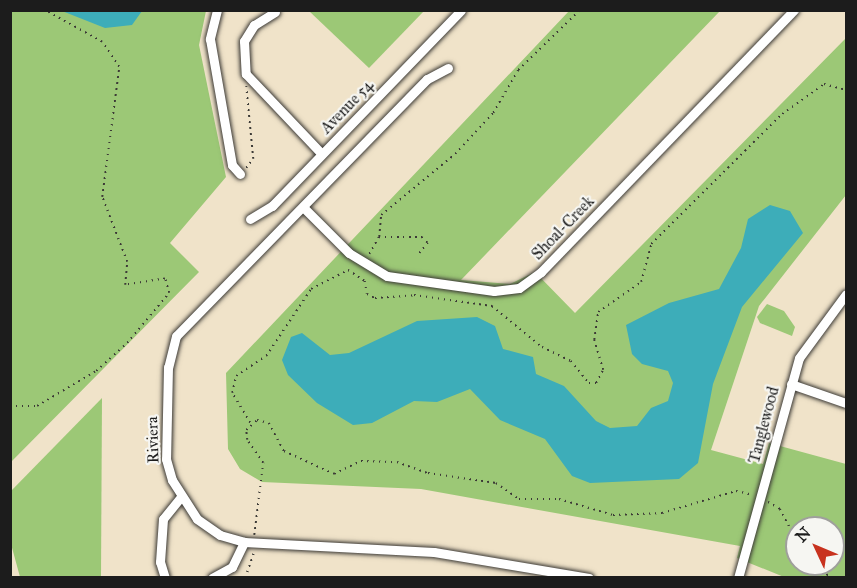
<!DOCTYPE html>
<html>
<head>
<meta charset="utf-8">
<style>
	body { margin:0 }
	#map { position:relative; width:857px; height:588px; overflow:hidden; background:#f0e3c9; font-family:"IM FELL Great Primer",serif }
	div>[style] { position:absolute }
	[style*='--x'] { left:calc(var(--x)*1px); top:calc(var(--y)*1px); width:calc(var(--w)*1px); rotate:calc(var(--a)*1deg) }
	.green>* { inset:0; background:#9cc876 }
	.water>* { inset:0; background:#3dadb9 }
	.path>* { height:1.5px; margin-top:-0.75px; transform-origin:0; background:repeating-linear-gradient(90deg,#3c3a36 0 1.5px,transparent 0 6px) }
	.roads { filter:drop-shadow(0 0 2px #3c3a36) drop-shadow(0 0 2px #3c3a36) }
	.minor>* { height:9px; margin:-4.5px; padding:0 4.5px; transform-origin:4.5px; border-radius:4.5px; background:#fff }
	span { translate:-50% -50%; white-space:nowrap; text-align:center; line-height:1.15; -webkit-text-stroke:4.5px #f6f6f2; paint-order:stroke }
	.street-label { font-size:16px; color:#1c1c1c }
	.frame { position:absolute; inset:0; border:12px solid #1c1c1c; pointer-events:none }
	.north { position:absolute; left:785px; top:516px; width:60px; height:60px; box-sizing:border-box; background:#f6f6f2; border:2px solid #9f9f9c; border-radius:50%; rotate:314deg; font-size:16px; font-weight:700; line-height:24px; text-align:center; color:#1c1c1c }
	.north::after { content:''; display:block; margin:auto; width:21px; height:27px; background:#c8321e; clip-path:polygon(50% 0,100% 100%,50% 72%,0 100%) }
</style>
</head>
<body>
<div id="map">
	<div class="green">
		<div style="clip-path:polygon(11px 11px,206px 11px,199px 45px,226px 177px,170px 243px,199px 272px,11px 462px)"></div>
		<div style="clip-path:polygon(309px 11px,424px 11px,369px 68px)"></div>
		<div style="clip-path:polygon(evenodd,569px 11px,720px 11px,461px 280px,510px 284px,535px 272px,575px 313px,846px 38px,846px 195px,759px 306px,711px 450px,763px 464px,769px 443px,846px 464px,846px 577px,784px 577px,737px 558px,740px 546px,421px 489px,262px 482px,240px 469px,228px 449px,226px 373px,569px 11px,797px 528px,833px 528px,833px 564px,797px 564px,797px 528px)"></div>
		<div style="clip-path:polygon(767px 304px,784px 311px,795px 327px,792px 336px,760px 323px,757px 317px)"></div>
		<div style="clip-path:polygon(102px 398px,101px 577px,20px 577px,11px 544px,11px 491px)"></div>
	</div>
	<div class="water">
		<div style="clip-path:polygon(62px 11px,142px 11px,132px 25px,105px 28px)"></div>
		<div style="clip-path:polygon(770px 205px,790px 211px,803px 233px,742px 307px,713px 384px,698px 463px,679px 479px,590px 483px,572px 476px,545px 439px,500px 420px,470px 389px,437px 402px,414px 401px,372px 423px,353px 425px,317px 403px,288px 375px,282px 360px,291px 337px,302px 333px,330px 355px,349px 353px,417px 321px,477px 317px,495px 326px,503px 349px,533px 357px,536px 374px,564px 386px,596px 421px,610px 428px,637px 426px,651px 408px,668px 401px,673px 383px,668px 371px,642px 364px,632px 354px,626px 325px,669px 303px,719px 289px,741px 248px,748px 219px)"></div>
	</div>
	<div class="path">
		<div style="--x:246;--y:168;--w:11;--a:-52"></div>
		<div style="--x:253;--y:159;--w:73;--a:-95.5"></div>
		<div style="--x:379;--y:237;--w:22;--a:-85"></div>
		<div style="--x:381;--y:215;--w:96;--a:-39.5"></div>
		<div style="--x:455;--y:154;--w:56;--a:-47.2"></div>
		<div style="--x:493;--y:113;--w:50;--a:-59.8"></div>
		<div style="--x:518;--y:70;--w:86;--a:-44.1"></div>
		<div style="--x:369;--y:254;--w:20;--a:-60"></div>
		<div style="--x:379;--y:237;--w:43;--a:0"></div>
		<div style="--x:422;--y:237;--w:8;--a:45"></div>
		<div style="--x:428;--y:243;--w:14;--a:129"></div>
		<div style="--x:10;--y:406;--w:27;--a:0"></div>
		<div style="--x:37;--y:406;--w:69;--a:-30.7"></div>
		<div style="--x:96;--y:371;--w:42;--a:-42.1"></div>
		<div style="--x:127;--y:343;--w:65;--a:-50"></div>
		<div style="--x:169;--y:293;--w:15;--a:-106"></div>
		<div style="--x:165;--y:279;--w:40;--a:171.5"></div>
		<div style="--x:125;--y:285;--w:23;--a:-85"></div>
		<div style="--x:127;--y:262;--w:70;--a:-111"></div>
		<div style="--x:102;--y:197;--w:131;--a:-82.5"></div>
		<div style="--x:119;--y:67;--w:30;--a:-124"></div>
		<div style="--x:102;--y:42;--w:66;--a:-151.1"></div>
		<div style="--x:250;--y:423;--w:35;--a:-121"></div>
		<div style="--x:232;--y:393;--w:17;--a:-77"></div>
		<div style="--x:236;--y:376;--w:36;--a:-34"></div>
		<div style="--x:266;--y:356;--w:81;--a:-56.1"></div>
		<div style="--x:311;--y:289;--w:42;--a:-27.2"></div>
		<div style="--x:348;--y:270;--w:20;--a:33"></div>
		<div style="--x:365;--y:281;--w:13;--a:81"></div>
		<div style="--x:367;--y:294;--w:9;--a:27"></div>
		<div style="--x:375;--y:298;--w:39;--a:-4"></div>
		<div style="--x:414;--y:295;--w:79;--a:8"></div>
		<div style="--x:492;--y:306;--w:65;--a:39.4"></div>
		<div style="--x:542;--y:347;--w:32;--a:26"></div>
		<div style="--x:571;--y:361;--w:28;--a:51"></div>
		<div style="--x:589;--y:383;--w:7;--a:0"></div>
		<div style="--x:596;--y:383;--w:15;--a:-62"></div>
		<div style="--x:603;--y:370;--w:31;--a:-107"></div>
		<div style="--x:594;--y:340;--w:28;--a:-82"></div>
		<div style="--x:598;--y:312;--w:52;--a:-34.9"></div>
		<div style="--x:641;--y:282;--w:39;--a:-75"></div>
		<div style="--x:651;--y:244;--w:185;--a:-44.8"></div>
		<div style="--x:782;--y:114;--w:52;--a:-35.5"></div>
		<div style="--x:824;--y:84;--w:23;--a:15"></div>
		<div style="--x:768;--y:502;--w:14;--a:30"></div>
		<div style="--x:780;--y:509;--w:36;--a:62"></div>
		<div style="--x:254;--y:535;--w:73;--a:-82.9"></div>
		<div style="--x:263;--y:463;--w:28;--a:-125"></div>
		<div style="--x:247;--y:440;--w:10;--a:-96"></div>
		<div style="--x:246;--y:430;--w:15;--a:-42"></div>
		<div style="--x:257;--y:420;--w:12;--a:14"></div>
		<div style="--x:269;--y:423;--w:32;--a:62"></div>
		<div style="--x:284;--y:451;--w:55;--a:24.7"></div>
		<div style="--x:334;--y:474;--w:30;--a:-26"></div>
		<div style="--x:361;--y:461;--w:36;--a:2"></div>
		<div style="--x:397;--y:462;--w:33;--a:20"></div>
		<div style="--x:428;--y:473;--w:69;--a:8.4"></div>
		<div style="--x:496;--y:483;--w:28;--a:35"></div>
		<div style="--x:519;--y:499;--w:40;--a:0"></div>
		<div style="--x:559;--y:499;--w:56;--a:16.5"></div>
		<div style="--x:613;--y:515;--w:49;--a:-2.3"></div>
		<div style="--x:662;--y:513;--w:77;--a:-16.6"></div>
		<div style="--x:736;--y:491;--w:17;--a:13"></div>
		<div style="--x:812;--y:564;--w:24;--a:35"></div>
		<div style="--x:245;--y:578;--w:28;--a:-71"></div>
	</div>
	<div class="roads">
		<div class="minor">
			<div style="--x:217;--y:10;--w:30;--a:104"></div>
			<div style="--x:210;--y:39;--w:128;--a:80.1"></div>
			<div style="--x:232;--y:165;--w:12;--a:48"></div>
			<div style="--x:275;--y:12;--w:25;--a:148"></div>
			<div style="--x:254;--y:25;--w:19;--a:122"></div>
			<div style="--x:244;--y:41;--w:33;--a:87"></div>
			<div style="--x:246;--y:74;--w:110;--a:46.5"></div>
			<div style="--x:448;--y:68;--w:24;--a:152"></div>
			<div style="--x:427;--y:79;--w:359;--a:134.3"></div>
			<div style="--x:176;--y:336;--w:32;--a:104"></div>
			<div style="--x:168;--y:367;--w:92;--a:91.2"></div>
			<div style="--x:166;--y:459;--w:22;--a:74"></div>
			<div style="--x:172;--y:480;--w:46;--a:57.3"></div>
			<div style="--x:197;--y:519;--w:28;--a:35"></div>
			<div style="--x:220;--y:535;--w:25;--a:16"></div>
			<div style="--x:244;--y:542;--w:190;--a:3"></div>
			<div style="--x:434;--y:552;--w:157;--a:9.5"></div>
			<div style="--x:303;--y:207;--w:65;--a:45"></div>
			<div style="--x:349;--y:253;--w:44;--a:31.2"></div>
			<div style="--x:387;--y:276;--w:108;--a:8"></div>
			<div style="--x:494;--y:291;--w:25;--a:-7"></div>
			<div style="--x:519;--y:288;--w:27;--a:-36"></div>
			<div style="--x:541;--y:272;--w:364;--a:-46"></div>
			<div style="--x:250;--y:219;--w:26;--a:-31"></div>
			<div style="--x:272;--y:206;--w:272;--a:-46"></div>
			<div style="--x:791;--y:384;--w:58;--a:19.1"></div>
			<div style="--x:165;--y:578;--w:17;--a:-107"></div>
			<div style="--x:160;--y:562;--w:43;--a:-86"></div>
			<div style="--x:163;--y:519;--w:27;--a:-51"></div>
			<div style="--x:212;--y:578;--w:23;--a:-29"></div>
			<div style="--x:232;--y:567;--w:28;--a:-64"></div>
			<div style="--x:738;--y:578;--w:228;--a:-74.5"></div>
			<div style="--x:799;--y:358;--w:79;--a:-53.7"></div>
		</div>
	</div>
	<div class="street-label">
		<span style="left:347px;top:107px;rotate:-46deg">Avenue 54</span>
		<span style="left:563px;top:228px;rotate:-46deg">Shoal-Creek</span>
		<span style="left:764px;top:425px;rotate:-75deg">Tanglewood</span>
		<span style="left:153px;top:440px;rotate:-92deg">Riviera</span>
	</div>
	<div class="frame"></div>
	<div class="north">N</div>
</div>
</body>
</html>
